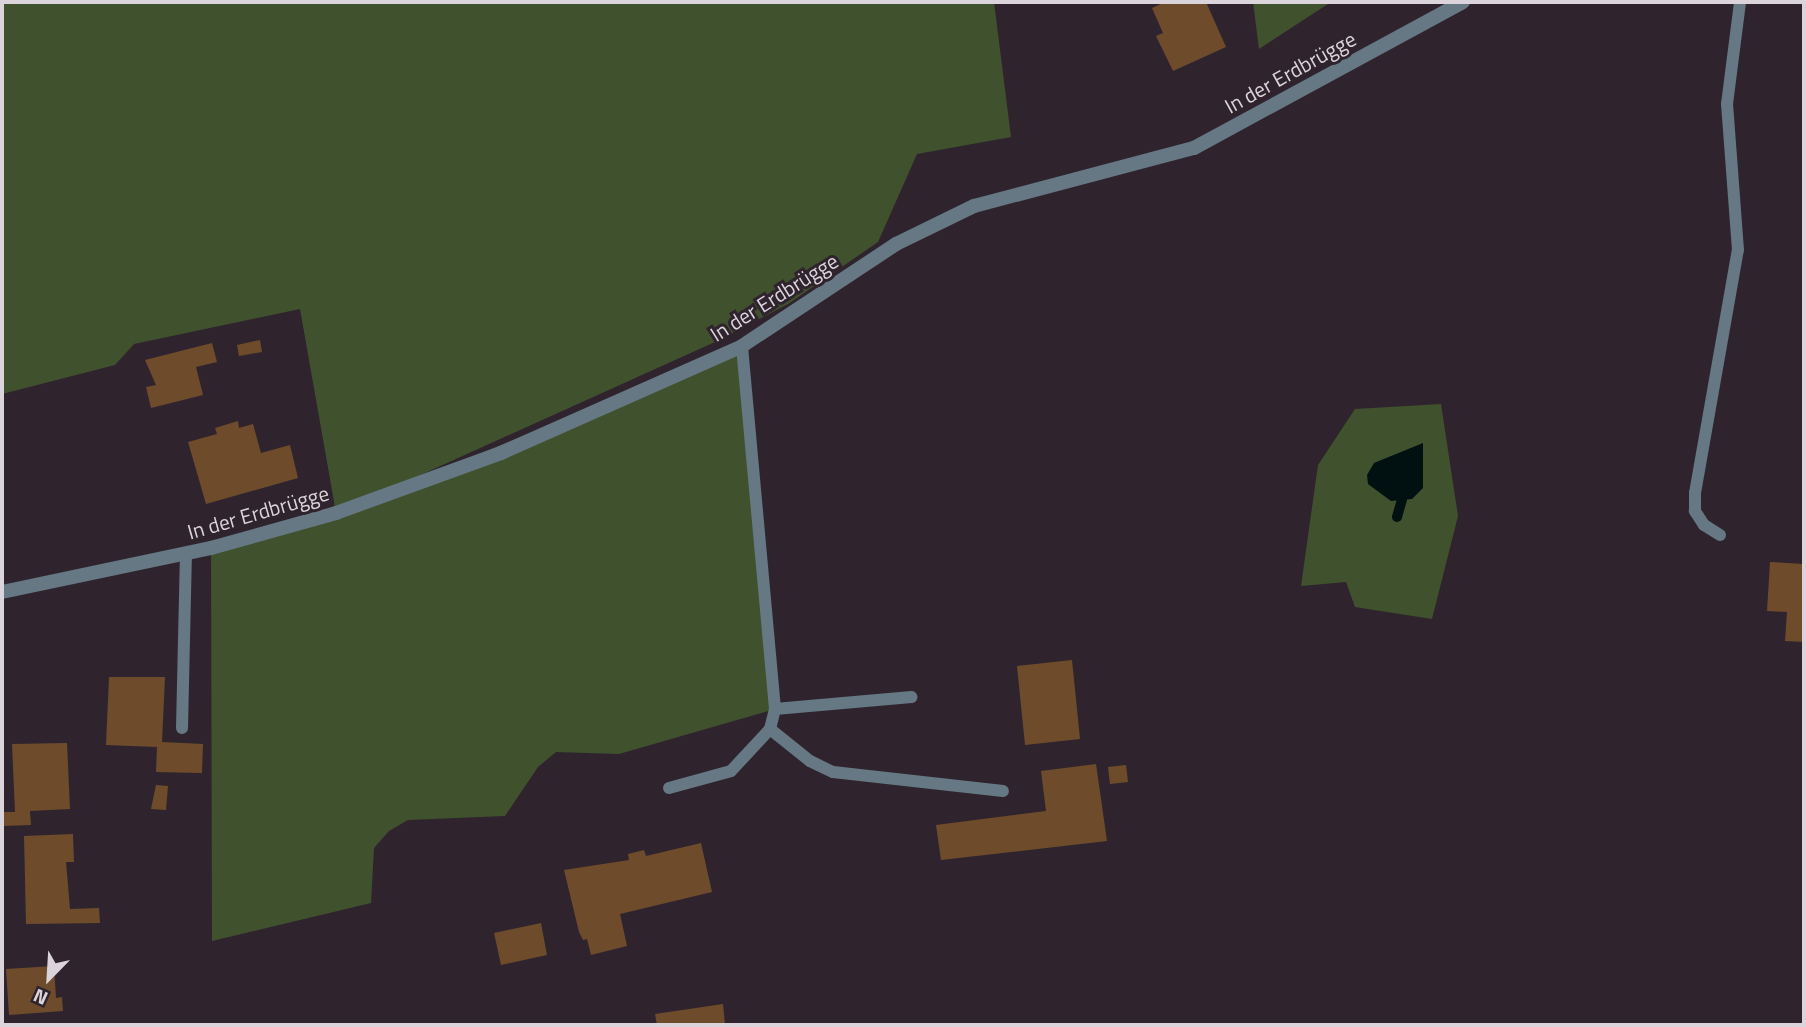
<!DOCTYPE html>
<html>
<head>
<meta charset="utf-8">
<style>
	body { margin:0 }
	#map { position:relative; width:1806px; height:1027px; overflow:hidden; background:#2f242e; font-family:"Titillium Web",sans-serif }
	div>[style] { position:absolute }
	[style*='--x'] { left:calc(var(--x)*1px); top:calc(var(--y)*1px); width:calc(var(--w)*1px); rotate:calc(var(--a)*1deg) }
	.green>* { inset:0; background:#40512d }
	.water>* { inset:0; background:#011112 }
	.stream>* { height:10px; margin:-5px; padding:0 5px; transform-origin:5px; border-radius:5px; background:#011112 }
	.building>* { inset:0; background:#6e4c2b }
	.lane>* { height:12px; margin:-6px; padding:0 6px; transform-origin:6px; border-radius:6px; background:#657884 }
	.street>* { height:14px; margin:-7px; padding:0 7px; transform-origin:7px; border-radius:7px; background:#657884 }
	span { translate:-50% -50%; white-space:nowrap; text-align:center; line-height:1.15; -webkit-text-stroke:6px #2f242e; paint-order:stroke }
	.street-label { font-size:21px; color:#dcd4db }
	.frame { position:absolute; inset:0; border:4px solid #dcd4db; pointer-events:none }
	.north { position:absolute; left:14px; top:943px; width:70px; height:70px; -webkit-text-stroke:5px #2f242e; paint-order:stroke; rotate:204deg; font-size:19px; font-weight:700; line-height:28px; text-align:center; color:#dcd4db }
	.north::after { content:''; display:block; margin:auto; width:24px; height:32px; background:#dcd4db; clip-path:polygon(50% 0,100% 100%,50% 72%,0 100%) }
</style>
</head>
<body>
<div id="map">
	<div class="green">
		<div style="clip-path:polygon(2px 2px,994px 2px,1011px 137px,917px 154px,878px 242px,788px 304px,715px 342px,352px 506px,742px 346px,775px 709px,619px 754px,556px 752px,538px 767px,505px 816px,408px 820px,389px 831px,374px 848px,371px 903px,212px 941px,211px 548px,336px 513px,300px 309px,134px 344px,115px 365px,2px 394px)"></div>
		<div style="clip-path:polygon(1253px 2px,1331px 2px,1259px 49px)"></div>
		<div style="clip-path:polygon(1441px 404px,1458px 516px,1432px 619px,1355px 607px,1346px 582px,1301px 586px,1318px 465px,1355px 409px)"></div>
	</div>
	<div class="water">
		<div style="clip-path:polygon(1423px 443px,1423px 488px,1412px 499px,1391px 501px,1368px 484px,1367px 475px,1374px 463px)"></div>
	</div>
	<div class="stream">
		<div style="--x:1397;--y:517;--w:18;--a:-74"></div>
	</div>
	<div class="building">
		<div style="clip-path:polygon(1165px 2px,1206px 2px,1226px 47px,1173px 71px,1156px 36px,1163px 33px,1152px 8px)"></div>
		<div style="clip-path:polygon(260px 340px,262px 352px,239px 356px,237px 345px)"></div>
		<div style="clip-path:polygon(212px 343px,217px 362px,196px 367px,203px 395px,151px 408px,146px 387px,156px 385px,145px 360px)"></div>
		<div style="clip-path:polygon(238px 421px,239px 428px,253px 424px,261px 453px,290px 445px,298px 478px,206px 504px,188px 442px,217px 434px,215px 428px)"></div>
		<div style="clip-path:polygon(1770px 562px,1804px 564px,1804px 642px,1785px 641px,1787px 612px,1767px 611px)"></div>
		<div style="clip-path:polygon(1072px 660px,1080px 739px,1025px 745px,1017px 666px)"></div>
		<div style="clip-path:polygon(109px 677px,165px 677px,162px 742px,203px 744px,202px 773px,156px 772px,157px 747px,106px 745px)"></div>
		<div style="clip-path:polygon(67px 743px,70px 809px,30px 811px,31px 825px,2px 826px,2px 812px,15px 812px,12px 744px)"></div>
		<div style="clip-path:polygon(1096px 764px,1107px 841px,941px 860px,936px 825px,1046px 811px,1041px 771px)"></div>
		<div style="clip-path:polygon(1126px 765px,1128px 782px,1110px 784px,1108px 767px)"></div>
		<div style="clip-path:polygon(156px 785px,168px 786px,166px 810px,151px 809px)"></div>
		<div style="clip-path:polygon(73px 834px,74px 862px,66px 862px,70px 909px,99px 908px,100px 923px,26px 924px,24px 836px)"></div>
		<div style="clip-path:polygon(701px 843px,712px 892px,620px 914px,627px 946px,591px 955px,587px 939px,583px 940px,579px 932px,564px 870px,629px 860px,628px 854px,644px 850px,646px 856px)"></div>
		<div style="clip-path:polygon(541px 923px,547px 955px,501px 965px,494px 933px)"></div>
		<div style="clip-path:polygon(54px 966px,56px 998px,62px 997px,63px 1011px,9px 1015px,6px 969px)"></div>
		<div style="clip-path:polygon(723px 1004px,725px 1025px,657px 1025px,655px 1014px)"></div>
	</div>
	<div class="lane">
		<div style="--x:1720;--y:535;--w:19;--a:-148"></div>
		<div style="--x:1704;--y:525;--w:17;--a:-123"></div>
		<div style="--x:1695;--y:511;--w:18;--a:-90"></div>
		<div style="--x:1695;--y:493;--w:247;--a:-80"></div>
		<div style="--x:1738;--y:250;--w:146;--a:-94.3"></div>
		<div style="--x:1727;--y:104;--w:103;--a:-82.7"></div>
		<div style="--x:775;--y:709;--w:137;--a:-5"></div>
		<div style="--x:182;--y:728;--w:173;--a:-88.7"></div>
		<div style="--x:770;--y:729;--w:51;--a:38.7"></div>
		<div style="--x:810;--y:761;--w:25;--a:26"></div>
		<div style="--x:833;--y:772;--w:171;--a:6.4"></div>
		<div style="--x:669;--y:788;--w:64;--a:-15.3"></div>
		<div style="--x:731;--y:771;--w:57;--a:-47.1"></div>
		<div style="--x:770;--y:729;--w:21;--a:-76"></div>
		<div style="--x:775;--y:709;--w:364;--a:-95.2"></div>
	</div>
	<div class="street">
		<div style="--x:2;--y:592;--w:214;--a:-11.9"></div>
		<div style="--x:211;--y:548;--w:130;--a:-15.6"></div>
		<div style="--x:336;--y:513;--w:176;--a:-20"></div>
		<div style="--x:501;--y:453;--w:264;--a:-23.9"></div>
		<div style="--x:742;--y:346;--w:185;--a:-33.5"></div>
		<div style="--x:896;--y:244;--w:87;--a:-26"></div>
		<div style="--x:974;--y:206;--w:228;--a:-14.8"></div>
		<div style="--x:1194;--y:148;--w:306;--a:-28.5"></div>
	</div>
	<div class="street-label">
		<span style="left:1290px;top:72px;rotate:-29deg">In der Erdbrügge</span>
		<span style="left:774px;top:297px;rotate:-32deg">In der Erdbrügge</span>
		<span style="left:258px;top:512px;rotate:-16deg">In der Erdbrügge</span>
	</div>
	<div class="frame"></div>
	<div class="north">N</div>
</div>
</body>
</html>
